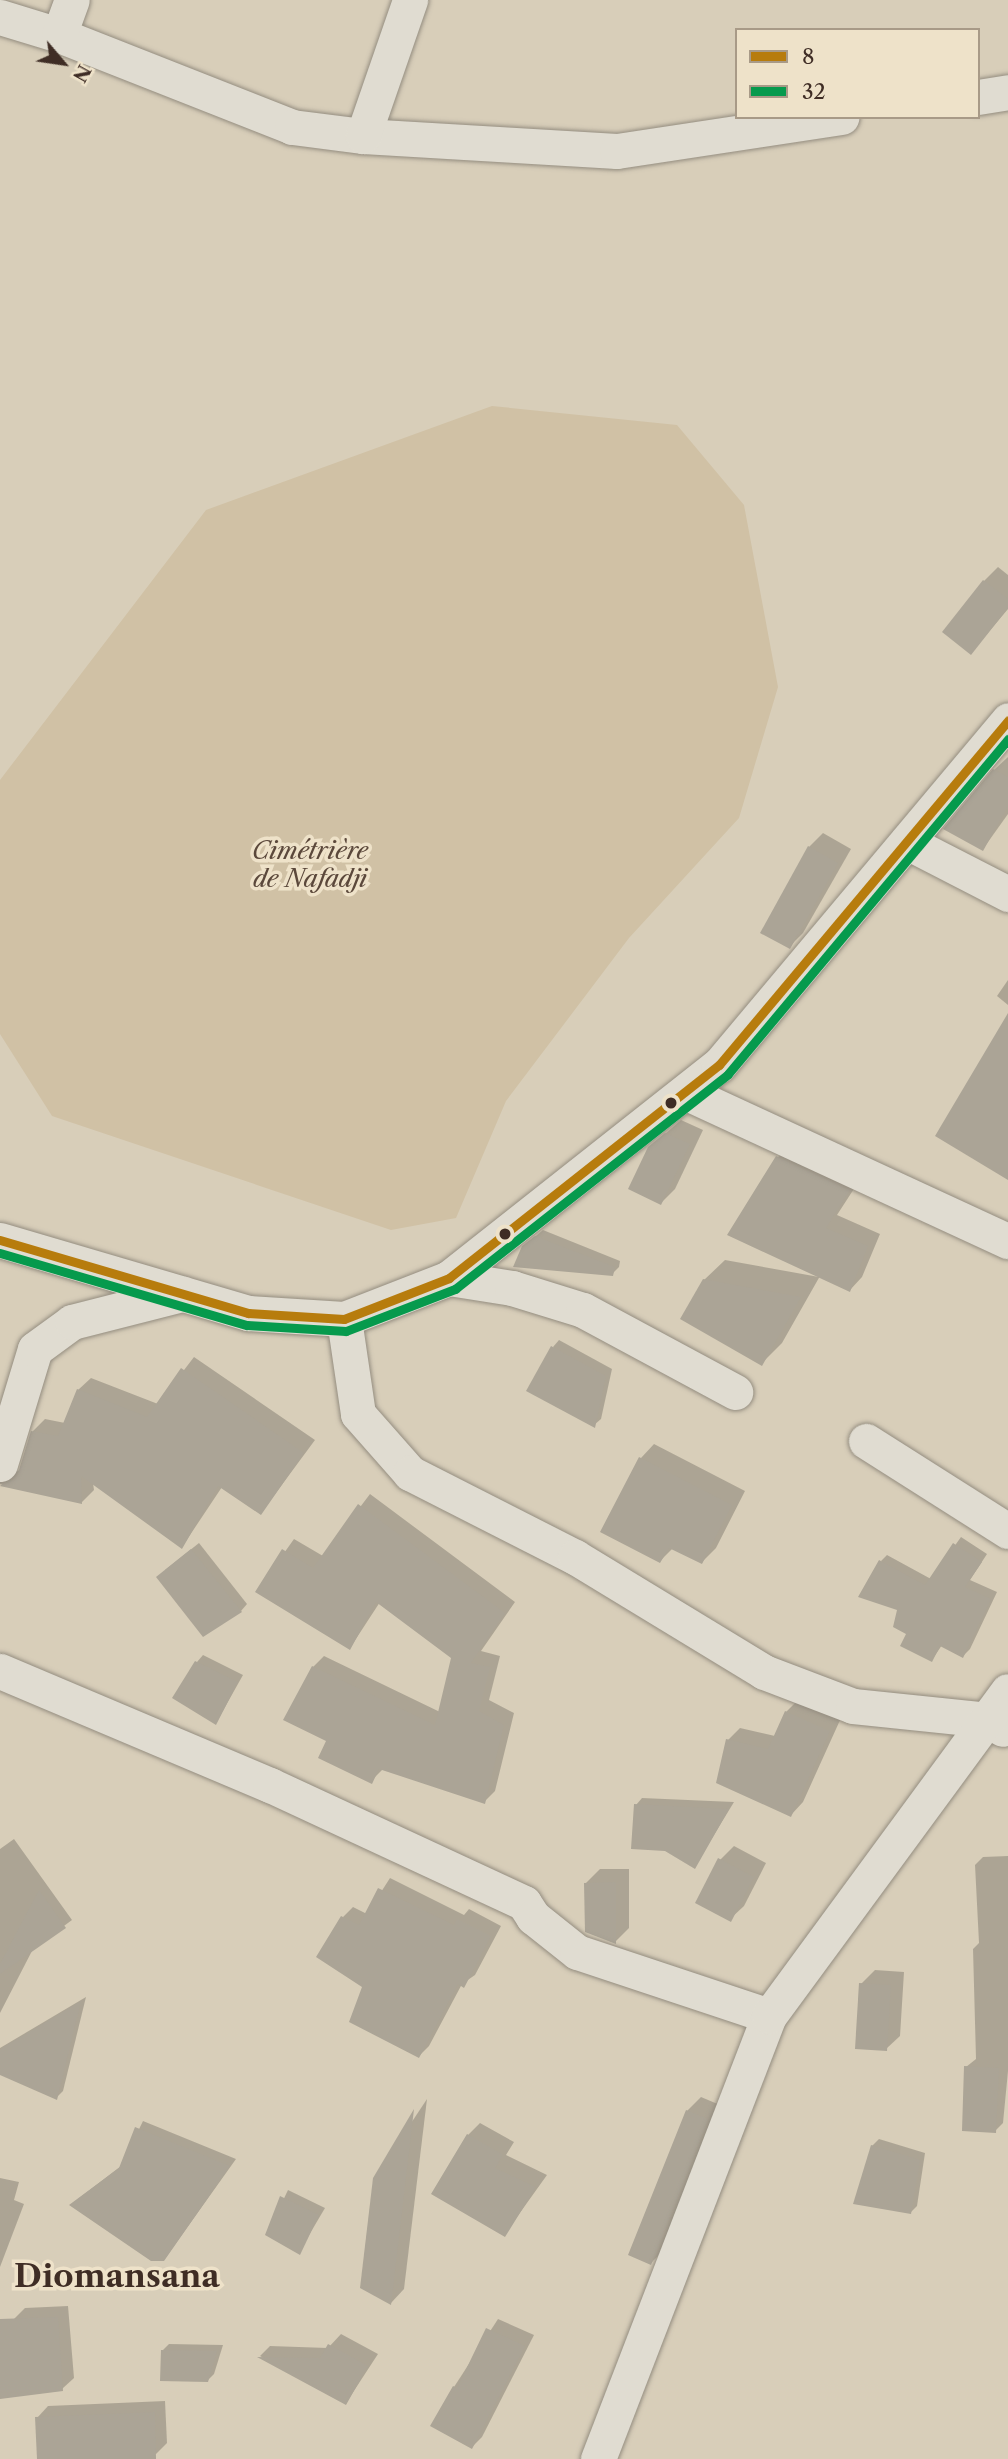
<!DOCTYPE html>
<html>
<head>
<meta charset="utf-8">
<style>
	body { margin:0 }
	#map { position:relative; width:1008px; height:2459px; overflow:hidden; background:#d8ceb9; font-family:"Libre Caslon Text",serif }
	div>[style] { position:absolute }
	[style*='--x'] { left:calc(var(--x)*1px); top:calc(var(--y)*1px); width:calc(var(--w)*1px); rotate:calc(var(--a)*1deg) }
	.green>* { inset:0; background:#d0c1a5 }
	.shadow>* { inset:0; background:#0003 }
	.building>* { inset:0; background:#aba496 }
	.roads { filter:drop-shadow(0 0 2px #948d80) drop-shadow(0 0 2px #948d80) }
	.street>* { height:35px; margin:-17.5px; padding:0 17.5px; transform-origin:17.5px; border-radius:17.5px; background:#e0dcd1 }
	.bus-1>* { height:9px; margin:-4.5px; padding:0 4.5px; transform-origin:4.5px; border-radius:4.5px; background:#b77c0d }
	.bus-2>* { height:9px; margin:-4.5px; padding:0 4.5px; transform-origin:4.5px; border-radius:4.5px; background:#069a4d }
	.dots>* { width:19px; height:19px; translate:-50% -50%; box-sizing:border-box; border:4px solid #eee2c9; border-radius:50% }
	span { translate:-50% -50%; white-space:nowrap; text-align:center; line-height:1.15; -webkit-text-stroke:7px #eee2c9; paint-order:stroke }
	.park-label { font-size:24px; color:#5b483b; font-style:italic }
	.district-label { font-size:32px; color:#3f2d25; font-weight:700 }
	.legend { position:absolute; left:735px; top:28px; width:245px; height:91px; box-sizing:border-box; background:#eee2c9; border:2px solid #a89a87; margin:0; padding:9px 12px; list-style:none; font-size:21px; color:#3f2d25 }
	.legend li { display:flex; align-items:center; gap:14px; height:35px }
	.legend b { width:35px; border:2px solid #a89a87 }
	.north { position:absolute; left:28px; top:28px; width:70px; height:70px; -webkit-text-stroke:5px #eee2c9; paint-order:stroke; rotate:119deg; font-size:19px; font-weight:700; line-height:28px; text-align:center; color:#3f2d25 }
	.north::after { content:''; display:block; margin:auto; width:24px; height:32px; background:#3f2d25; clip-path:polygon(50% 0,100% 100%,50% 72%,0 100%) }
</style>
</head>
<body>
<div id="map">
	<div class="green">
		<div style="clip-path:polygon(492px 406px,677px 425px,744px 505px,778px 687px,739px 818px,629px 938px,506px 1101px,456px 1218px,391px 1230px,52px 1116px,0 1034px,0 780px,206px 510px)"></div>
	</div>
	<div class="shadow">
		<div style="clip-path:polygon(998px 567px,1008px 575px,1008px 609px,971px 653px,984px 581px)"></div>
		<div style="clip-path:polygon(1008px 757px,1008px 814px,983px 849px,994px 770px)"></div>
		<div style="clip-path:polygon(823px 833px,851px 849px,803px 933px,789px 947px,809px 847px)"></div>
		<div style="clip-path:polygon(1008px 980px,1008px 1005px,997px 996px)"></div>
		<div style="clip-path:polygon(681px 1120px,703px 1130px,675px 1189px,661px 1203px,649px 1148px)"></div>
		<div style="clip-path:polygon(790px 1145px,861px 1178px,837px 1215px,880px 1234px,862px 1277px,850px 1290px,820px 1276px,782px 1343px,762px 1363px,704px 1280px,725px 1260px,819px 1277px,778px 1157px)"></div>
		<div style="clip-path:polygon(543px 1230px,620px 1261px,619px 1267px,612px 1274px,531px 1240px)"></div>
		<div style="clip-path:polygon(559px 1340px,612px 1369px,601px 1419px,594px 1425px,553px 1347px)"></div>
		<div style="clip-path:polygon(194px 1357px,315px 1440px,261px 1513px,222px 1487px,182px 1547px,93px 1483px,94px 1490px,82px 1502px,0 1484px,0 1467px,19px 1472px,33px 1431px,45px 1419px,65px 1423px,78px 1390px,91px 1378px,158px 1404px)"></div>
		<div style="clip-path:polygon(654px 1444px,745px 1491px,716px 1548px,702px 1562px,673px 1548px,660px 1561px,641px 1458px)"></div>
		<div style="clip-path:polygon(370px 1494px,515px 1602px,481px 1651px,500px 1656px,489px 1700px,514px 1713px,495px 1791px,484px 1802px,383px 1769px,371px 1781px,328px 1740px,313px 1667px,324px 1656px,440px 1712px,453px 1657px,380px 1602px,350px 1648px,257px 1591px,294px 1539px,323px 1556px)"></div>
		<div style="clip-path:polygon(961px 1537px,987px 1554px,970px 1580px,997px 1592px,970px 1649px,963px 1656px,942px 1645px,932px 1660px,908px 1634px,881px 1561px,887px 1555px,931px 1579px)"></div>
		<div style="clip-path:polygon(199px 1543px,247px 1604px,241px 1611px,165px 1570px)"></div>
		<div style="clip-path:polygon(203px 1655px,243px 1675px,216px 1723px,197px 1662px)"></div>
		<div style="clip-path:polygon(799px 1699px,841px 1718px,803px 1802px,791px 1815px,728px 1740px,740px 1728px,775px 1736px,786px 1712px)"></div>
		<div style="clip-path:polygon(642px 1798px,734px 1802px,695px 1866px,636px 1805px)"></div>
		<div style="clip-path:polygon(14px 1839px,72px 1920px,33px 1949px,0 2013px,0 1849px)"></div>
		<div style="clip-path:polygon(734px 1846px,766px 1863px,744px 1906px,730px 1919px,720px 1860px)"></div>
		<div style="clip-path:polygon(1008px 1856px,1008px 2071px,1003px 2123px,995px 2131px,966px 2067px,976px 2059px,973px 1949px,979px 1943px,975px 1865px,983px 1857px)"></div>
		<div style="clip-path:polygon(600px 1869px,629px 1869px,629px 1928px,615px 1942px,586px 1883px)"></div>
		<div style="clip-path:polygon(390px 1878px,464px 1915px,469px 1909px,501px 1926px,475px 1975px,462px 1984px,429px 2046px,419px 2056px,365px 1986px,343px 1917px,353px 1907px,367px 1914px)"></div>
		<div style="clip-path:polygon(875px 1970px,904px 1972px,900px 2036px,886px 2049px,861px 1984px)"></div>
		<div style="clip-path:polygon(86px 1997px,63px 2091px,56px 2098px,0 2073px,0 2048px)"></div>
		<div style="clip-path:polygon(701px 2097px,720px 2105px,665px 2249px,651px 2263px,687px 2111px)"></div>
		<div style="clip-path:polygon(427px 2099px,404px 2289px,391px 2303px,374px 2179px)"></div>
		<div style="clip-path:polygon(143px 2121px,236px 2159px,164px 2260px,78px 2199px,121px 2166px)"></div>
		<div style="clip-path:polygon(480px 2123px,514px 2142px,506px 2155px,547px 2175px,504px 2235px,468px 2135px)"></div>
		<div style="clip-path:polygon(879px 2139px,925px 2153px,917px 2206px,910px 2213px,872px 2146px)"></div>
		<div style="clip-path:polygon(0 2178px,19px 2182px,14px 2200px,24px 2204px,0 2267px)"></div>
		<div style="clip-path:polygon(288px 2190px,325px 2208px,299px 2252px,267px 2234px)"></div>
		<div style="clip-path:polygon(68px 2306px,74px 2378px,62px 2389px,14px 2319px,25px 2308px)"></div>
		<div style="clip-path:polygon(498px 2319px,534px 2335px,482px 2437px,472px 2447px,454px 2387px)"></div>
		<div style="clip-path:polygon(341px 2334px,378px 2354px,346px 2403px,260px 2356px,270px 2346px,328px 2348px)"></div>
		<div style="clip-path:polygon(169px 2344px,223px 2345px,214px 2374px,207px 2381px,163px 2350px)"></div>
		<div style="clip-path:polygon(165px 2401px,167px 2443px,156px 2454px,38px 2459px,37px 2418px,48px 2406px)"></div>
	</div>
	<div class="building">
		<div style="clip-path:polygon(983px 580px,1008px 599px,1008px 608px,971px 655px,942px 632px)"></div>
		<div style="clip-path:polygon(993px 769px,1008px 777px,1008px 806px,983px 851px,943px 829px)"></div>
		<div style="clip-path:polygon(808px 846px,838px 863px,790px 949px,760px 933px)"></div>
		<div style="clip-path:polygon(1008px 1013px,1008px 1180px,935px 1136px)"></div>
		<div style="clip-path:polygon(665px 1133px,690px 1144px,661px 1205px,628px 1189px,648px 1147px)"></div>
		<div style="clip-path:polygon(776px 1156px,850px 1190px,826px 1228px,868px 1246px,850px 1292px,727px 1235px)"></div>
		<div style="clip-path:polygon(535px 1236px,615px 1267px,613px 1276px,513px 1267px,522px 1246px)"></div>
		<div style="clip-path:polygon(703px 1279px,801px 1297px,762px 1366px,680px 1319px)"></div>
		<div style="clip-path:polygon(551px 1346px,606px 1376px,595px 1428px,526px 1391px)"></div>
		<div style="clip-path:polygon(181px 1368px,304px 1453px,261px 1515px,218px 1486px,182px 1549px,81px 1476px,82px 1504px,0 1486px,19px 1470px,31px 1431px,58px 1436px,77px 1389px,147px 1417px)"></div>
		<div style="clip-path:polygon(639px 1457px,732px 1505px,702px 1564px,669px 1548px,660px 1563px,600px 1532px)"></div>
		<div style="clip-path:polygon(358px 1504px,505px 1613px,471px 1663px,490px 1667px,479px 1711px,504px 1725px,485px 1804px,379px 1769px,372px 1784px,318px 1758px,326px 1741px,283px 1720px,312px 1666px,435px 1725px,451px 1658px,376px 1602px,350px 1650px,255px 1592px,282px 1549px,313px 1568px)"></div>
		<div style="clip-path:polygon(953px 1543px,982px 1562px,965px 1587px,991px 1599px,963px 1658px,940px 1646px,932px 1662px,900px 1646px,906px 1634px,893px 1627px,897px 1610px,858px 1597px,879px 1560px,925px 1585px)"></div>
		<div style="clip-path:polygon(191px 1549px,242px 1612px,203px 1637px,156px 1577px)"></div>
		<div style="clip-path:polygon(195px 1661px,238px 1682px,216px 1725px,172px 1698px)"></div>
		<div style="clip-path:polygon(785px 1711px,830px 1731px,791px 1817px,716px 1783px,726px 1739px,768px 1749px)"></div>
		<div style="clip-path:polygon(634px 1804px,671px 1806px,729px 1809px,695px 1869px,665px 1851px,631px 1849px)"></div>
		<div style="clip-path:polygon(718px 1858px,754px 1877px,731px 1922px,695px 1903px)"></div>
		<div style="clip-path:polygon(616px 1882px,616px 1944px,585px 1932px,584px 1883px)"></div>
		<div style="clip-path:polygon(378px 1888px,454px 1925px,457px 1919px,491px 1936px,464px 1988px,458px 1984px,419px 2058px,349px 2022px,362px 1987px,316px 1957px,341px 1916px,359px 1925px)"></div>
		<div style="clip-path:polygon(39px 1890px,66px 1928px,0 1974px,0 1964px)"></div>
		<div style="clip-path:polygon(859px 1983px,891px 1985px,887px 2051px,855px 2049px)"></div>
		<div style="clip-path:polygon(81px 2001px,57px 2100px,0 2075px,0 2049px)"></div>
		<div style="clip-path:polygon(964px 2066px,999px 2068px,996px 2133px,962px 2131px)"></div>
		<div style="clip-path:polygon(414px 2109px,402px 2212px,391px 2305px,360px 2288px,373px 2178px)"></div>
		<div style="clip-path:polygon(686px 2110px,708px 2119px,651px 2265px,628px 2255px)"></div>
		<div style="clip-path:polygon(135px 2127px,230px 2166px,164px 2261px,151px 2261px,69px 2205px,119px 2168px)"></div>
		<div style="clip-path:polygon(467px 2134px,503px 2155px,495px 2168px,536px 2187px,505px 2237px,431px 2194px)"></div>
		<div style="clip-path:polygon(871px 2145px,920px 2160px,911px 2214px,853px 2204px)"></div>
		<div style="clip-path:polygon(280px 2196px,319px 2215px,300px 2255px,265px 2235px)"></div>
		<div style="clip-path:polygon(58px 2317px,63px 2391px,0 2399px,0 2319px)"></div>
		<div style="clip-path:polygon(486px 2328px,525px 2346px,472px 2449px,430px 2426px,453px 2386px,457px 2388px)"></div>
		<div style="clip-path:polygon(328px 2344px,368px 2366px,346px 2405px,257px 2357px,320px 2358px)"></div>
		<div style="clip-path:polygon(161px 2350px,217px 2351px,208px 2382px,160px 2381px)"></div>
		<div style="clip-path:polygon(155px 2412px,156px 2459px,37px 2459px,35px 2417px)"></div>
	</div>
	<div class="roads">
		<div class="street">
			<div style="--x:0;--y:17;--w:62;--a:17"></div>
			<div style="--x:59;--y:35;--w:251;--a:21.5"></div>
			<div style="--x:292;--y:127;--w:72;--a:7.2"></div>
			<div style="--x:363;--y:136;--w:254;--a:3.4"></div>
			<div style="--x:617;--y:151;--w:227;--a:-8.6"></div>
			<div style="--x:59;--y:35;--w:37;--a:-70"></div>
			<div style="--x:978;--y:97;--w:30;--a:-9"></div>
			<div style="--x:363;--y:136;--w:144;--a:-70.9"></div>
			<div style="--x:907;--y:842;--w:114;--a:27.2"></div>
			<div style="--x:687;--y:1093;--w:353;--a:24.8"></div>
			<div style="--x:0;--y:1240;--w:259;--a:16.4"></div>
			<div style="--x:248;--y:1313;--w:96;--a:3.6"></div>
			<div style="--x:344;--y:1319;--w:113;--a:-21.3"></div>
			<div style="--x:449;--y:1278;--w:344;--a:-38.3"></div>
			<div style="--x:719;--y:1065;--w:450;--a:-50"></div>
			<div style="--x:449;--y:1278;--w:64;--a:9"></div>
			<div style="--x:512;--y:1288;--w:74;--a:17.2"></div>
			<div style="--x:583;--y:1310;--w:173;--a:28.3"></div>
			<div style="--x:344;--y:1319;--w:96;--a:81.6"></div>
			<div style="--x:358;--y:1414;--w:79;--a:48.6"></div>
			<div style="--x:410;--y:1473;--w:185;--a:27"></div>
			<div style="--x:575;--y:1557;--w:221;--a:31.3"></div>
			<div style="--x:764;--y:1672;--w:95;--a:20.9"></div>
			<div style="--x:853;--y:1706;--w:136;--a:5.9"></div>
			<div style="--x:988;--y:1720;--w:17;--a:31"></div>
			<div style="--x:866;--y:1441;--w:168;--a:32.4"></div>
			<div style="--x:0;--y:1464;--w:120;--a:-73.1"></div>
			<div style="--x:35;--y:1349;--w:46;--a:-36.1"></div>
			<div style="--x:72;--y:1322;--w:114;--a:-14.3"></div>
			<div style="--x:0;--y:1671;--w:293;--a:22.9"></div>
			<div style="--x:270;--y:1785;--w:280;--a:24.9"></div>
			<div style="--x:524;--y:1903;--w:17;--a:57"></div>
			<div style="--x:533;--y:1917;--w:56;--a:38.5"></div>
			<div style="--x:577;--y:1952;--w:202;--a:18.4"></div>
			<div style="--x:598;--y:2459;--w:475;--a:-68.9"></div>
			<div style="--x:769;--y:2016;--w:403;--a:-53.7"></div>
		</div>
	</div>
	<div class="bus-1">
		<div style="--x:0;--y:1240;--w:259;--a:16.4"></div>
		<div style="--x:248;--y:1313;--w:96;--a:3.6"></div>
		<div style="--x:344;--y:1319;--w:113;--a:-21.3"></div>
		<div style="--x:449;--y:1278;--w:344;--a:-38.3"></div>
		<div style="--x:719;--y:1065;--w:450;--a:-50"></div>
	</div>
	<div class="bus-2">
		<div style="--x:0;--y:1253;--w:257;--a:16.3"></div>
		<div style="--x:247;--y:1325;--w:99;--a:3.5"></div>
		<div style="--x:346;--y:1331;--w:117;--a:-21.1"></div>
		<div style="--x:455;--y:1289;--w:347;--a:-38.2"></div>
		<div style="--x:728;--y:1074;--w:437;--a:-50.1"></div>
	</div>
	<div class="dots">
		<div style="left:671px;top:1103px;background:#3f2d25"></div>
		<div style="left:505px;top:1234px;background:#3f2d25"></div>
	</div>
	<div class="park-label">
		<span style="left:310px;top:865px">Cimétrière<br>de Nafadji</span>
	</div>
	<div class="district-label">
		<span style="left:117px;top:2276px">Diomansana</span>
	</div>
	<ul class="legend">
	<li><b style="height:9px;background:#b77c0d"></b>8</li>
	<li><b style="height:9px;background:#069a4d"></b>32</li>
	</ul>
	<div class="north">N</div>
</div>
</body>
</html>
